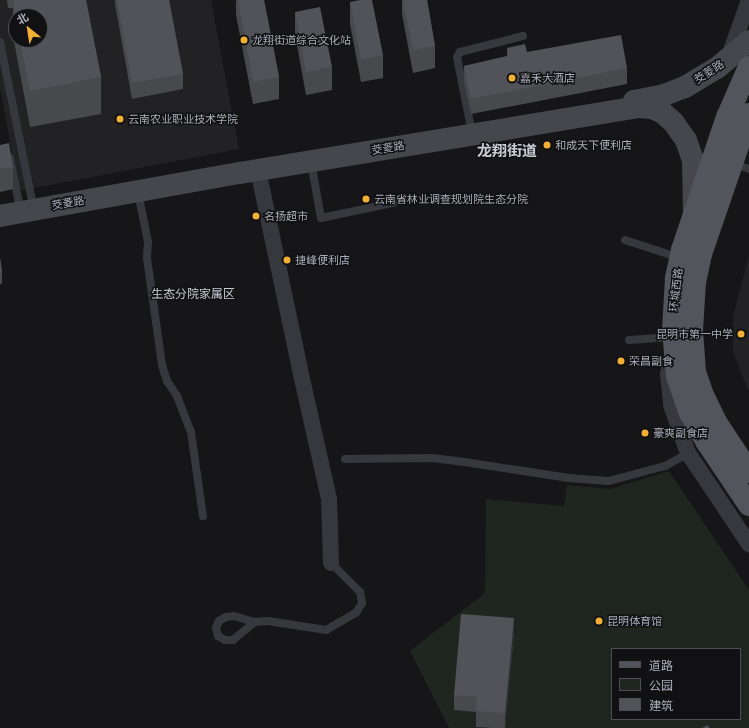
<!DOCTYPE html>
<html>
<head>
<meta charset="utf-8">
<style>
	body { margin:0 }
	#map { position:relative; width:749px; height:728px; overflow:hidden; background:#161618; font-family:"PT Sans","Noto Sans SC",sans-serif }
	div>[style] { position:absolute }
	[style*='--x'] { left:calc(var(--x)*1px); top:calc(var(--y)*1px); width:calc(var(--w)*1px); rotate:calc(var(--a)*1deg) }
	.built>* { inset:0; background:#222225 }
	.green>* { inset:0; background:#1e261f }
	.lane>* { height:8px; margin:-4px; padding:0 4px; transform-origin:4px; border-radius:4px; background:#37383d }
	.street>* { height:16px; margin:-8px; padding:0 8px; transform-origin:8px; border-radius:8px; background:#37383d }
	.secondary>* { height:22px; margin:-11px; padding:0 11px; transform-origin:11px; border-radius:11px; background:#45474d }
	.primary>* { height:22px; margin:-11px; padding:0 11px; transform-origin:11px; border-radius:11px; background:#53555c }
	.wall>* { inset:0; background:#47494d }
	.shaded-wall>* { inset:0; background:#2f3033 }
	.building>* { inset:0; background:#525359 }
	.dots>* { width:11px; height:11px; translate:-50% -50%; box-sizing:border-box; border:2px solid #111113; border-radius:50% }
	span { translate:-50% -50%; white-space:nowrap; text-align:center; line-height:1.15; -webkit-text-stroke:3px #111113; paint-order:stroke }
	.poi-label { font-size:11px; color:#a8adb8 }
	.left { translate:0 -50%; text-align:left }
	.right { translate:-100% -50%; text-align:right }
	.street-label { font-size:11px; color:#a8adb8 }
	.neighbourhood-label { font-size:12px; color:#c9ccd4 }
	.district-label { font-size:15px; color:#c9ccd4; font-weight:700 }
	.legend { position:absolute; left:611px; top:648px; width:130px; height:72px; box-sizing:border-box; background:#111113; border:1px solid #4d4f55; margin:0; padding:5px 7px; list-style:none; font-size:12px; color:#a8adb8 }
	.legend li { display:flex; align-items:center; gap:8px; height:20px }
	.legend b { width:20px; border:1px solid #4d4f55 }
	.north { position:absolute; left:8px; top:8px; width:40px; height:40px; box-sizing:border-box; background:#111113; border:1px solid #4d4f55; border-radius:50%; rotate:330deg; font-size:11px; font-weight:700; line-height:16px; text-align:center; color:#a8adb8 }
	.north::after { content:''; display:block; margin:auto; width:14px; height:18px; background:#f2b134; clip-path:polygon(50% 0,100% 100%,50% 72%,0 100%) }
</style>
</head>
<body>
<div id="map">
	<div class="built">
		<div style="clip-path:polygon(evenodd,0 0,217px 0,211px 1px,239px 149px,19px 191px,0 88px,0 0,16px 16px,40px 16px,40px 40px,16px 40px,16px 16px)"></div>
		<div style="clip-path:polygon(749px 256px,749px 389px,748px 390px,733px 352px,733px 316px)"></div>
	</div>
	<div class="green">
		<div style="clip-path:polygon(evenodd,669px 471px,749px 590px,749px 728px,449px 728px,410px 651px,485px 593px,486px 499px,564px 506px,567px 485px,610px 489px,669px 471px,612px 649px,740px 649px,740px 719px,612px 719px,612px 649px)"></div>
	</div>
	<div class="lane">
		<div style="--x:0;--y:42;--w:161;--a:78.6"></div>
		<div style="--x:471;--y:128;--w:72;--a:-101.2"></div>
		<div style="--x:457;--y:57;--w:6;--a:-59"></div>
		<div style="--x:460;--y:52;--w:65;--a:-14.3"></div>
		<div style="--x:0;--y:160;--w:10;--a:-11"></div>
		<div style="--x:10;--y:158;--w:46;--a:78.7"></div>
		<div style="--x:311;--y:162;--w:57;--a:79.9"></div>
		<div style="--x:321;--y:218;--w:74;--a:-11.8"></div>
		<div style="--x:733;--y:164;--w:17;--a:17"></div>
		<div style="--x:138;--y:192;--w:51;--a:78.7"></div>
		<div style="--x:148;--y:242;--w:16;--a:94"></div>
		<div style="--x:147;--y:258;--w:108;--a:82"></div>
		<div style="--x:162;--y:365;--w:17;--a:73"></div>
		<div style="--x:167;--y:381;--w:18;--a:56"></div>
		<div style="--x:177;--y:396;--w:39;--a:69"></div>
		<div style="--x:191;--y:432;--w:85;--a:81.9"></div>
		<div style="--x:625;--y:240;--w:58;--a:18.1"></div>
		<div style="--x:629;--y:340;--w:43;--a:-4"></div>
		<div style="--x:345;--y:459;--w:87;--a:-0.7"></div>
		<div style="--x:432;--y:458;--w:39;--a:7"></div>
		<div style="--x:471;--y:463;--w:99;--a:8.7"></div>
		<div style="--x:569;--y:478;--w:40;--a:4.3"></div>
		<div style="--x:609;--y:481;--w:58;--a:-15"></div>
		<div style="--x:665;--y:466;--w:26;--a:-29"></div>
		<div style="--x:255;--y:622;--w:28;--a:141"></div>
		<div style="--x:233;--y:640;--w:8;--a:180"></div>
		<div style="--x:225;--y:640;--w:8;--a:-150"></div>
		<div style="--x:218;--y:636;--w:8;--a:-104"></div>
		<div style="--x:216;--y:628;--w:8;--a:-67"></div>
		<div style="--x:219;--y:621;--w:8;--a:-30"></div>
		<div style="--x:226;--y:617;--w:8;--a:-7"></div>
		<div style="--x:234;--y:616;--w:22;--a:16"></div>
		<div style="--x:255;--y:622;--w:13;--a:-4"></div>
		<div style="--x:268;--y:621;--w:59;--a:8.8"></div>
		<div style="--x:326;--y:630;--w:34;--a:-30"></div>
		<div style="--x:356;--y:613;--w:12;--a:-59"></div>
		<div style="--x:362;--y:603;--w:11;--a:-100"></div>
		<div style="--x:360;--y:592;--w:41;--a:-135"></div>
	</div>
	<div class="street">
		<div style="--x:728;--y:59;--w:63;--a:-70.4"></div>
		<div style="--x:258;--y:170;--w:204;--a:78.1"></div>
		<div style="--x:300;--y:370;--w:132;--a:77.3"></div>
		<div style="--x:329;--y:499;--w:64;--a:88.2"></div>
		<div style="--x:670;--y:365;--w:9;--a:103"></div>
		<div style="--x:668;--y:374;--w:31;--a:84"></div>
		<div style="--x:671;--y:405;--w:51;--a:70.5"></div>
		<div style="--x:688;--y:453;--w:110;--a:56.2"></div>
	</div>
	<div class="secondary">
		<div style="--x:634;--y:101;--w:31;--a:-11"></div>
		<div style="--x:664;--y:95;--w:22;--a:-21"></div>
		<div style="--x:685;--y:87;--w:37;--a:-31"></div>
		<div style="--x:717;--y:68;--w:42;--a:-40.2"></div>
		<div style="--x:0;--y:216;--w:244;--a:-10.2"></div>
		<div style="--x:240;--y:173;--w:403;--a:-9.4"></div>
		<div style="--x:638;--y:107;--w:14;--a:4"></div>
		<div style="--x:652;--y:108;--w:12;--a:24"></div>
		<div style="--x:663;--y:113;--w:15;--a:42"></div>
		<div style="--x:674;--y:123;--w:21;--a:55"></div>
		<div style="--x:686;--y:140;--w:21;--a:71"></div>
		<div style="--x:693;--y:160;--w:52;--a:88.9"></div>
	</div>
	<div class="primary">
		<div style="--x:749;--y:67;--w:55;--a:113.7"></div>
		<div style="--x:727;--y:117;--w:140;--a:108.7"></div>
		<div style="--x:682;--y:250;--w:30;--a:102"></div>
		<div style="--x:676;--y:279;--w:51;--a:93.4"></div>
		<div style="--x:673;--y:330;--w:46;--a:85"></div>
		<div style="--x:677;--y:376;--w:39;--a:71"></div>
		<div style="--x:690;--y:413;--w:32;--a:60"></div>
		<div style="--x:706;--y:441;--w:77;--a:56.1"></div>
		<div style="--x:749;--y:114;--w:148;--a:108.9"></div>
		<div style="--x:701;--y:254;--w:29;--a:102"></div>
		<div style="--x:695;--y:282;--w:48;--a:93.6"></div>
		<div style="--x:692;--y:330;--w:42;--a:85.9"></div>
		<div style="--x:695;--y:372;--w:24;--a:71"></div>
		<div style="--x:703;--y:395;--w:30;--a:64"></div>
		<div style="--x:716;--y:422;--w:60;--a:56.6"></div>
	</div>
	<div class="wall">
		<div style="clip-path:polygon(evenodd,7px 0,86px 0,101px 77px,101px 114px,30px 127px,13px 36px,13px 8px,8px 8px,7px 0,16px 16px,40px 40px,16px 40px,16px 16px)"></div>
		<div style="clip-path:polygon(115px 0,169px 0,183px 74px,183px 89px,132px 99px,115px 4px)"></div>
		<div style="clip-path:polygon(236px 0,264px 0,279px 77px,279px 99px,253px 104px,236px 15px)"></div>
		<div style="clip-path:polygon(402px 0,427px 0,435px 46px,435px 68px,413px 73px,402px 14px)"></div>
		<div style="clip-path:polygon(350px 2px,383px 55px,383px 78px,361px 82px,350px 24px)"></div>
		<div style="clip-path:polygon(295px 12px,332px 67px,332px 90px,306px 95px,295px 34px)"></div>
		<div style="clip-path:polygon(507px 48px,527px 52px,627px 68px,627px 84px,471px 114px,464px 81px,464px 66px,507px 56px)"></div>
		<div style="clip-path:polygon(0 145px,13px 167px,13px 189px,0 192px)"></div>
		<div style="clip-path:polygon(0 258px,2px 272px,2px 284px,0 284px)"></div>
		<div style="clip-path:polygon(514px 634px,505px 728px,494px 728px,476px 727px,476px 712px,454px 710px,454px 695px)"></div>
	</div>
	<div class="shaded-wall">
		<div style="clip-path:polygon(514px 618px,514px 634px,505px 728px,505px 713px)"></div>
	</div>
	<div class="building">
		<div style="clip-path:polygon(13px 0,86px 0,101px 77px,30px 91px,20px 40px,40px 40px,40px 16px,16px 16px)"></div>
		<div style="clip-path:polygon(117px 0,169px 0,183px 74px,132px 83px)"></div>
		<div style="clip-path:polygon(238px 0,264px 0,279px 77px,253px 82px)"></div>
		<div style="clip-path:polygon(360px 0,372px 0,383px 55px,361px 60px,350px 2px)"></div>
		<div style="clip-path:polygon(403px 0,427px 0,435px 46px,413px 50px)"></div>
		<div style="clip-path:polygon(320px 7px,332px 67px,306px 72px,295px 12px)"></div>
		<div style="clip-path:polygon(621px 35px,627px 68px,471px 99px,464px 66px,508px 56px,507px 48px,525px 44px,527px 52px)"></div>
		<div style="clip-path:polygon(9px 143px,13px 167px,0 169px,0 145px)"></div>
		<div style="clip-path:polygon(0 258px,2px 272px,0 272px)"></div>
		<div style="clip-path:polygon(461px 614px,514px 618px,505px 713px,476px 711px,477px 697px,454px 695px)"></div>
		<div style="clip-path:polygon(708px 725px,709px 728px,702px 728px)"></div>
	</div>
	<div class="dots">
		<div style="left:244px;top:40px;background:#f2b134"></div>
		<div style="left:512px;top:78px;background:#f2b134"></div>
		<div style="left:120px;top:119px;background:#f2b134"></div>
		<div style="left:547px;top:145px;background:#f2b134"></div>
		<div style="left:366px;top:199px;background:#f2b134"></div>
		<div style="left:256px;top:216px;background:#f2b134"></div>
		<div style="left:287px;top:260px;background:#f2b134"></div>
		<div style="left:741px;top:334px;background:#f2b134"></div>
		<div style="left:621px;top:361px;background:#f2b134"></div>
		<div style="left:645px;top:433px;background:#f2b134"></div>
		<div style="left:599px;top:621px;background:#f2b134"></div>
	</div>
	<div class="poi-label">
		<span class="left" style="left:252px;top:40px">龙翔街道综合文化站</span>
		<span class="left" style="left:520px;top:78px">嘉禾大酒店</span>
		<span class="left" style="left:128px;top:119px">云南农业职业技术学院</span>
		<span class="left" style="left:555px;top:145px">和成天下便利店</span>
		<span class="left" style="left:374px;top:199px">云南省林业调查规划院生态分院</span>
		<span class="left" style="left:264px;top:216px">名扬超市</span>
		<span class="left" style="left:295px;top:260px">捷峰便利店</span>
		<span class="right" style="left:733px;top:334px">昆明市第一中学</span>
		<span class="left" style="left:629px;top:361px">荣昌副食</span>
		<span class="left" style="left:653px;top:433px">豪爽副食店</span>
		<span class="left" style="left:607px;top:621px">昆明体育馆</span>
	</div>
	<div class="street-label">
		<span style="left:709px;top:72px;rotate:-33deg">茭菱路</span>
		<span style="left:388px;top:148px;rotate:-9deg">茭菱路</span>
		<span style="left:68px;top:203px;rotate:-10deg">茭菱路</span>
		<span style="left:676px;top:290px;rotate:-83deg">环城西路</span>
	</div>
	<div class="neighbourhood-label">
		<span style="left:193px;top:294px">生态分院家属区</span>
	</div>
	<div class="district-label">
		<span style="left:507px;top:151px">龙翔街道</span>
	</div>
	<ul class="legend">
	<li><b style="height:5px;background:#53555c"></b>道路</li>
	<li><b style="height:11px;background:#1e261f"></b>公园</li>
	<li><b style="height:11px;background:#525359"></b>建筑</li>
	</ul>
	<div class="north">北</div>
</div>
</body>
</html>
